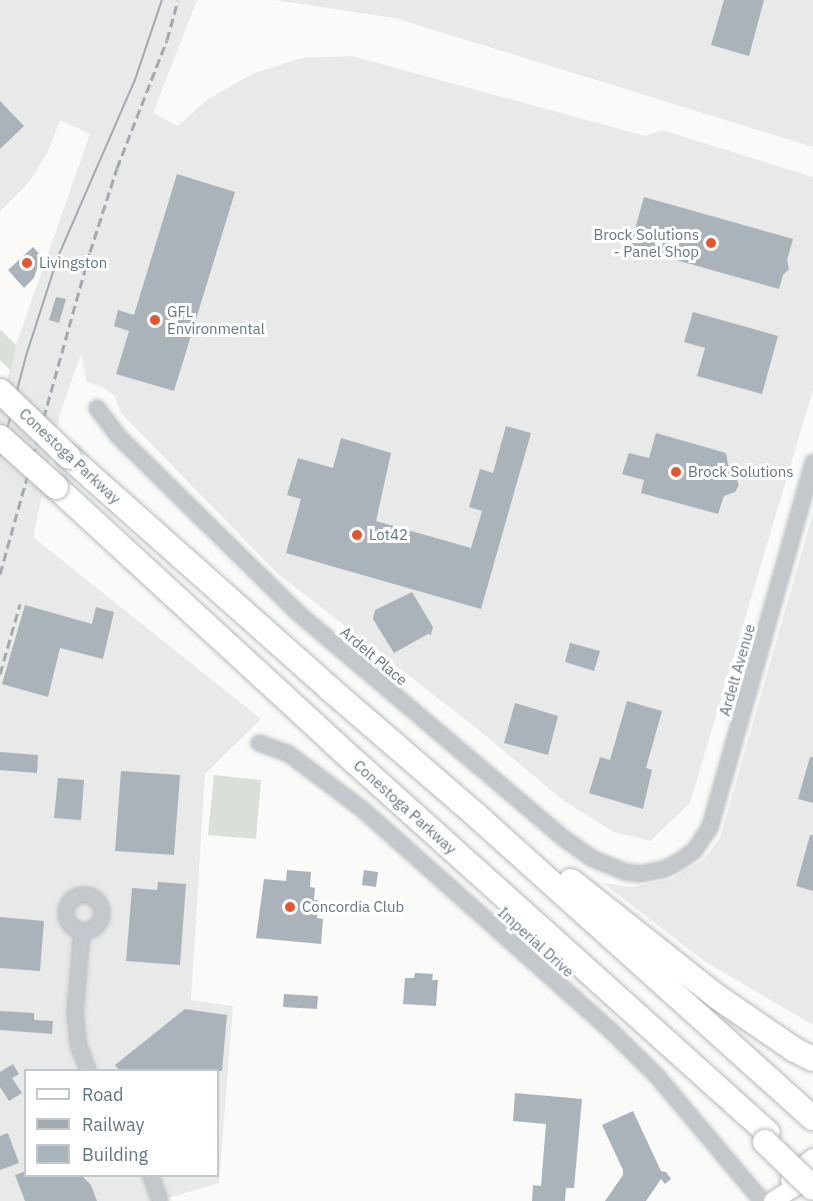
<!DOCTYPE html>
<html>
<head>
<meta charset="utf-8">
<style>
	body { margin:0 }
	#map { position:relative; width:813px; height:1201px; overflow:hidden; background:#fafaf8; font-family:"IBM Plex Sans",sans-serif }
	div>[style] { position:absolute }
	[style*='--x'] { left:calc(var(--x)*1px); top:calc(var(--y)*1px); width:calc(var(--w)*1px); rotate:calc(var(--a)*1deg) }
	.built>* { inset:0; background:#e8e9e9 }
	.green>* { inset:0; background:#dadfd7 }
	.building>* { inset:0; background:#aab3b9 }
	.roads { filter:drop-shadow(0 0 2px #b3babf) drop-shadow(0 0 2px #b3babf) }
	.street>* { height:14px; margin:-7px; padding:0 7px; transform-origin:7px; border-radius:7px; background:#c3c8cc }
	.street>.ring { margin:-7px; padding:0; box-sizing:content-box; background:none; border:14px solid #c3c8cc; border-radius:50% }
	.secondary>* { height:18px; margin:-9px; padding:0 9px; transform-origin:9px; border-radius:9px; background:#fff }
	.highway>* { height:24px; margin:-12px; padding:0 12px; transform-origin:12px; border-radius:12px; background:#fff }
	.tram>* { height:1.5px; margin:-0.75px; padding:0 0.75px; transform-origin:0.75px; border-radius:0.75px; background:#a2aab0 }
	.rail>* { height:3px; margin-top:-1.5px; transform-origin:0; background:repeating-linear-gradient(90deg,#a2aab0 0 9px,transparent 0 13.5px) }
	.bridges { filter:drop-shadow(0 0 2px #b4b9bd) drop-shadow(0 0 2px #b4b9bd) }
	.highway-bridge>* { height:24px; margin:-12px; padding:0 12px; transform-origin:12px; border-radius:12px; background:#fff }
	.dots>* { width:16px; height:16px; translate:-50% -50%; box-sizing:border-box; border:3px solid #fff; border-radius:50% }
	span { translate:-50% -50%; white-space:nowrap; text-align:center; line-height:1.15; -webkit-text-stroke:6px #fff; paint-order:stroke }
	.poi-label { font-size:15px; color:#657683 }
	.right { translate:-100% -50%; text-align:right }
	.left { translate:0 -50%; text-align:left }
	.street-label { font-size:15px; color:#657683 }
	.legend { position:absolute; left:24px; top:1069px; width:195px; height:108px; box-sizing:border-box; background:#fff; border:2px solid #c1c8cd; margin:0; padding:8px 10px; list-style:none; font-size:18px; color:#657683 }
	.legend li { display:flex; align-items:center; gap:12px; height:30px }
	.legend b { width:30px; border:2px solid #c1c8cd }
</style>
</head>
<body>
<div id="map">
	<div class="built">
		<div style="clip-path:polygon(evenodd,0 0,197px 0,153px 113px,178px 126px,208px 99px,252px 74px,302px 58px,352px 56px,645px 136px,662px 130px,813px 177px,813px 390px,690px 803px,650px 841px,614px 832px,564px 801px,475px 727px,277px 573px,121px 413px,114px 395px,103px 387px,87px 382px,81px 354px,60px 414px,33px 537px,261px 719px,205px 774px,191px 1000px,233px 1006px,219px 1183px,158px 1201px,0 1201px,0 409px,16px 345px,90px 134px,60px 120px,48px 152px,29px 182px,0 211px,0 0,26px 1070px,218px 1070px,218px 1176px,26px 1176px,26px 1070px)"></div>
		<div style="clip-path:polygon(274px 0,813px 0,813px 147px,395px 18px)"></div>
		<div style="clip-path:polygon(813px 513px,813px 1025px,704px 961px,603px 883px,632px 887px,671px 879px,703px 860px,720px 838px)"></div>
	</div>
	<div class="green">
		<div style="clip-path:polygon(0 329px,16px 345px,11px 371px,0 360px)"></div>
		<div style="clip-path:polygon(214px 775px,261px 780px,256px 839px,208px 835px)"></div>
	</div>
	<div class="building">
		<div style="clip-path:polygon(724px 0,764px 0,749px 56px,711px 45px)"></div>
		<div style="clip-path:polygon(0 101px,24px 126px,0 149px)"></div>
		<div style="clip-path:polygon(177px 174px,235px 192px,174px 391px,116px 374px,129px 331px,114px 326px,118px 310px,134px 315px)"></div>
		<div style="clip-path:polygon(644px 197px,793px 239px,787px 260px,789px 269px,783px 275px,779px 289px,630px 247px)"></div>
		<div style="clip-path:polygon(33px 247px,41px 256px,34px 278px,24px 288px,8px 270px)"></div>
		<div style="clip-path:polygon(56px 297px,66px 299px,59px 323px,49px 320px)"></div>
		<div style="clip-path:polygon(693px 312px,778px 336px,762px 394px,697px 376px,705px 348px,684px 342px)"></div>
		<div style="clip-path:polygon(506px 426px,531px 433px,481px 609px,286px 553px,301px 499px,287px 495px,298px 458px,333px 468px,341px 438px,391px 453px,376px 521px,471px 548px,482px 511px,469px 507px,480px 469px,493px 473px)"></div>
		<div style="clip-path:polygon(656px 433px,726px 453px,730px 475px,736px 478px,739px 485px,735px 492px,724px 496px,718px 514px,641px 493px,644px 480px,622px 474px,629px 453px,649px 458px)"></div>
		<div style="clip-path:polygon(412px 592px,433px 627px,431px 635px,428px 634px,394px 653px,373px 619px,375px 610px)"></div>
		<div style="clip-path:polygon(25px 605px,92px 624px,96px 607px,114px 612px,103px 659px,60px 648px,48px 697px,2px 684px)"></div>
		<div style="clip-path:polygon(570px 643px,600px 651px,594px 671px,565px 662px)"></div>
		<div style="clip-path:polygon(627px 701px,662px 711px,646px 768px,652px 770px,643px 809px,589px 793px,600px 757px,610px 760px)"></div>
		<div style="clip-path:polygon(515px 703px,558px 716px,548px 755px,504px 743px)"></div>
		<div style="clip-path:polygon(0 752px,38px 755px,37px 773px,0 770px)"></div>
		<div style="clip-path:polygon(810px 757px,813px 757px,813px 803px,798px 799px)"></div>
		<div style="clip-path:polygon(121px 771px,180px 775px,174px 855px,115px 851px)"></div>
		<div style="clip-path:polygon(58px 778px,84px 780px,81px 820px,54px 818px)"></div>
		<div style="clip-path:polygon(810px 835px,813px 835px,813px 891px,796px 886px)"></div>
		<div style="clip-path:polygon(287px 870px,311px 872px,310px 887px,315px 888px,314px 900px,318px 900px,317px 918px,323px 919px,321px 944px,256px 938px,264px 879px,286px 881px)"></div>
		<div style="clip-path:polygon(364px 870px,378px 872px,376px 887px,362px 885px)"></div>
		<div style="clip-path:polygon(158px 882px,186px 884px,180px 965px,126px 961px,132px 888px,157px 890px)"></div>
		<div style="clip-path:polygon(0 917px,44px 921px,40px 971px,0 968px)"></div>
		<div style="clip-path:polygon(415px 973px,433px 974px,432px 980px,438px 980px,436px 1006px,403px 1004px,405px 978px,414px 978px)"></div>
		<div style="clip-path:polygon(284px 994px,318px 996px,317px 1009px,283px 1007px)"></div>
		<div style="clip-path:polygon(185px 1009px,227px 1015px,222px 1071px,120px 1071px,115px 1065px)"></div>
		<div style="clip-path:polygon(0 1011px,34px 1013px,34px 1020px,53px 1021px,52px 1034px,0 1030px)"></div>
		<div style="clip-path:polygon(13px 1064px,19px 1074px,12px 1078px,22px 1093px,9px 1101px,0 1087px,0 1072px)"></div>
		<div style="clip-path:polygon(515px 1093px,582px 1099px,574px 1188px,566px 1188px,565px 1201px,532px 1201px,533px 1185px,541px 1186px,546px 1124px,513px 1121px)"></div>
		<div style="clip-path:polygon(633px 1111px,661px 1171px,666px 1172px,671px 1179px,665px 1184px,661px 1179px,646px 1201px,605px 1201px,623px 1175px,623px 1170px,602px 1125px)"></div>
		<div style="clip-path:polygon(8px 1133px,19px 1163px,0 1170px,0 1136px)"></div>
		<div style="clip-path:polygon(26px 1171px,26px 1176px,82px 1176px,91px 1185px,97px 1201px,25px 1201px,15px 1175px)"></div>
	</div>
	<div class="roads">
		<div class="street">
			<div style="--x:97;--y:408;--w:34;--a:53"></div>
			<div style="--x:117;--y:435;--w:254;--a:44.5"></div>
			<div style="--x:298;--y:613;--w:351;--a:40.3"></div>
			<div style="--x:566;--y:840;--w:33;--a:35"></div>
			<div style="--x:593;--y:859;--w:35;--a:22"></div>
			<div style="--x:626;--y:872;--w:14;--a:8"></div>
			<div style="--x:640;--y:874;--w:25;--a:-11"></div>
			<div style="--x:665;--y:869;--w:17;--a:-28"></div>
			<div style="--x:680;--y:861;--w:17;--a:-36"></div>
			<div style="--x:694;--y:851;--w:29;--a:-56"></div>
			<div style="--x:710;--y:827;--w:379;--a:-74.2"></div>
			<div style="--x:259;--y:743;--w:32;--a:20"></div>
			<div style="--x:289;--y:754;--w:91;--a:37"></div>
			<div style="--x:362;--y:809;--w:331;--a:41.7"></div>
			<div style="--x:609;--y:1029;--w:66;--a:44.4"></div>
			<div style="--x:656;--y:1075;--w:165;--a:49.9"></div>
			<div class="ring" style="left:66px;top:895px;width:22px;height:22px"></div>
			<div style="--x:82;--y:931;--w:82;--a:94.9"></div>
			<div style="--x:75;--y:1013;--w:31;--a:84"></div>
			<div style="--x:78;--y:1044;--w:28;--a:69"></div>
			<div style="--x:151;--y:1176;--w:27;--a:70"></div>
		</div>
		<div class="secondary">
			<div style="--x:790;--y:1180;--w:5;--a:-68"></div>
			<div style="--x:792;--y:1175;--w:27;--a:-39"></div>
			<div style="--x:773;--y:1201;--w:48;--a:-33"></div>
		</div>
		<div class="highway">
			<div style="--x:69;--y:457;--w:349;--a:41.6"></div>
			<div style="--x:330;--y:689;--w:193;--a:40.8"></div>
			<div style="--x:476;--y:815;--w:453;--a:42"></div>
			<div style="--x:56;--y:487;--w:378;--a:42.6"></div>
			<div style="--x:334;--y:743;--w:583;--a:41.94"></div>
			<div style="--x:571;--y:881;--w:185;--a:38.4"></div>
			<div style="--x:716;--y:996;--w:96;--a:34.4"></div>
			<div style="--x:795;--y:1050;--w:20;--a:27"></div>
		</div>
	</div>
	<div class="tram">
		<div style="--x:0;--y:456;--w:103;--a:-75.4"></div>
		<div style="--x:26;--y:356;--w:104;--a:-72.1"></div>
		<div style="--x:58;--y:257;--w:193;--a:-66.5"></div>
		<div style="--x:135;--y:80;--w:84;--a:-71.4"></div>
	</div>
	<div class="rail">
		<div style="--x:0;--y:574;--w:334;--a:-74.4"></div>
		<div style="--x:90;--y:252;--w:88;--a:-72.2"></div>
		<div style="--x:117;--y:168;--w:137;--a:-68.7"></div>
		<div style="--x:167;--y:40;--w:41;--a:-74.6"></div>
		<div style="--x:0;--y:674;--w:73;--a:-74.1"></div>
	</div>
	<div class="bridges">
		<div class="highway-bridge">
			<div style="--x:0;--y:391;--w:95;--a:43.7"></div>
			<div style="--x:0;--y:437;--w:75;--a:41.8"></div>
			<div style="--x:765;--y:1142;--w:66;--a:43.8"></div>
		</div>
	</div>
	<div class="dots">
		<div style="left:711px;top:243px;background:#e4572e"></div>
		<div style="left:27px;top:263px;background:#e4572e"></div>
		<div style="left:155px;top:320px;background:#e4572e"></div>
		<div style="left:676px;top:472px;background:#e4572e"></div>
		<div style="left:357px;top:535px;background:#e4572e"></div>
		<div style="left:290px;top:907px;background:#e4572e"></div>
	</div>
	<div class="poi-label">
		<span class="right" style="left:699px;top:243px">Brock Solutions<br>- Panel Shop</span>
		<span class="left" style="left:39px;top:263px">Livingston</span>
		<span class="left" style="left:167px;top:320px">GFL<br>Environmental</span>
		<span class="left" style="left:688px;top:472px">Brock Solutions</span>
		<span class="left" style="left:369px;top:535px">Lot42</span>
		<span class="left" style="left:302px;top:907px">Concordia Club</span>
	</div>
	<div class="street-label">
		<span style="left:70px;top:456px;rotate:43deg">Conestoga Parkway</span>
		<span style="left:374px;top:656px;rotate:40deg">Ardelt Place</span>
		<span style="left:737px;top:670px;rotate:-74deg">Ardelt Avenue</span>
		<span style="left:405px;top:807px;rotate:42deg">Conestoga Parkway</span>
		<span style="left:536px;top:942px;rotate:42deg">Imperial Drive</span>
	</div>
	<ul class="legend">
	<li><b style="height:8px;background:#fff"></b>Road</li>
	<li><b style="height:8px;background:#a2aab0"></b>Railway</li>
	<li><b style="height:16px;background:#aab3b9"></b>Building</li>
	</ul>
</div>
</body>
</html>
